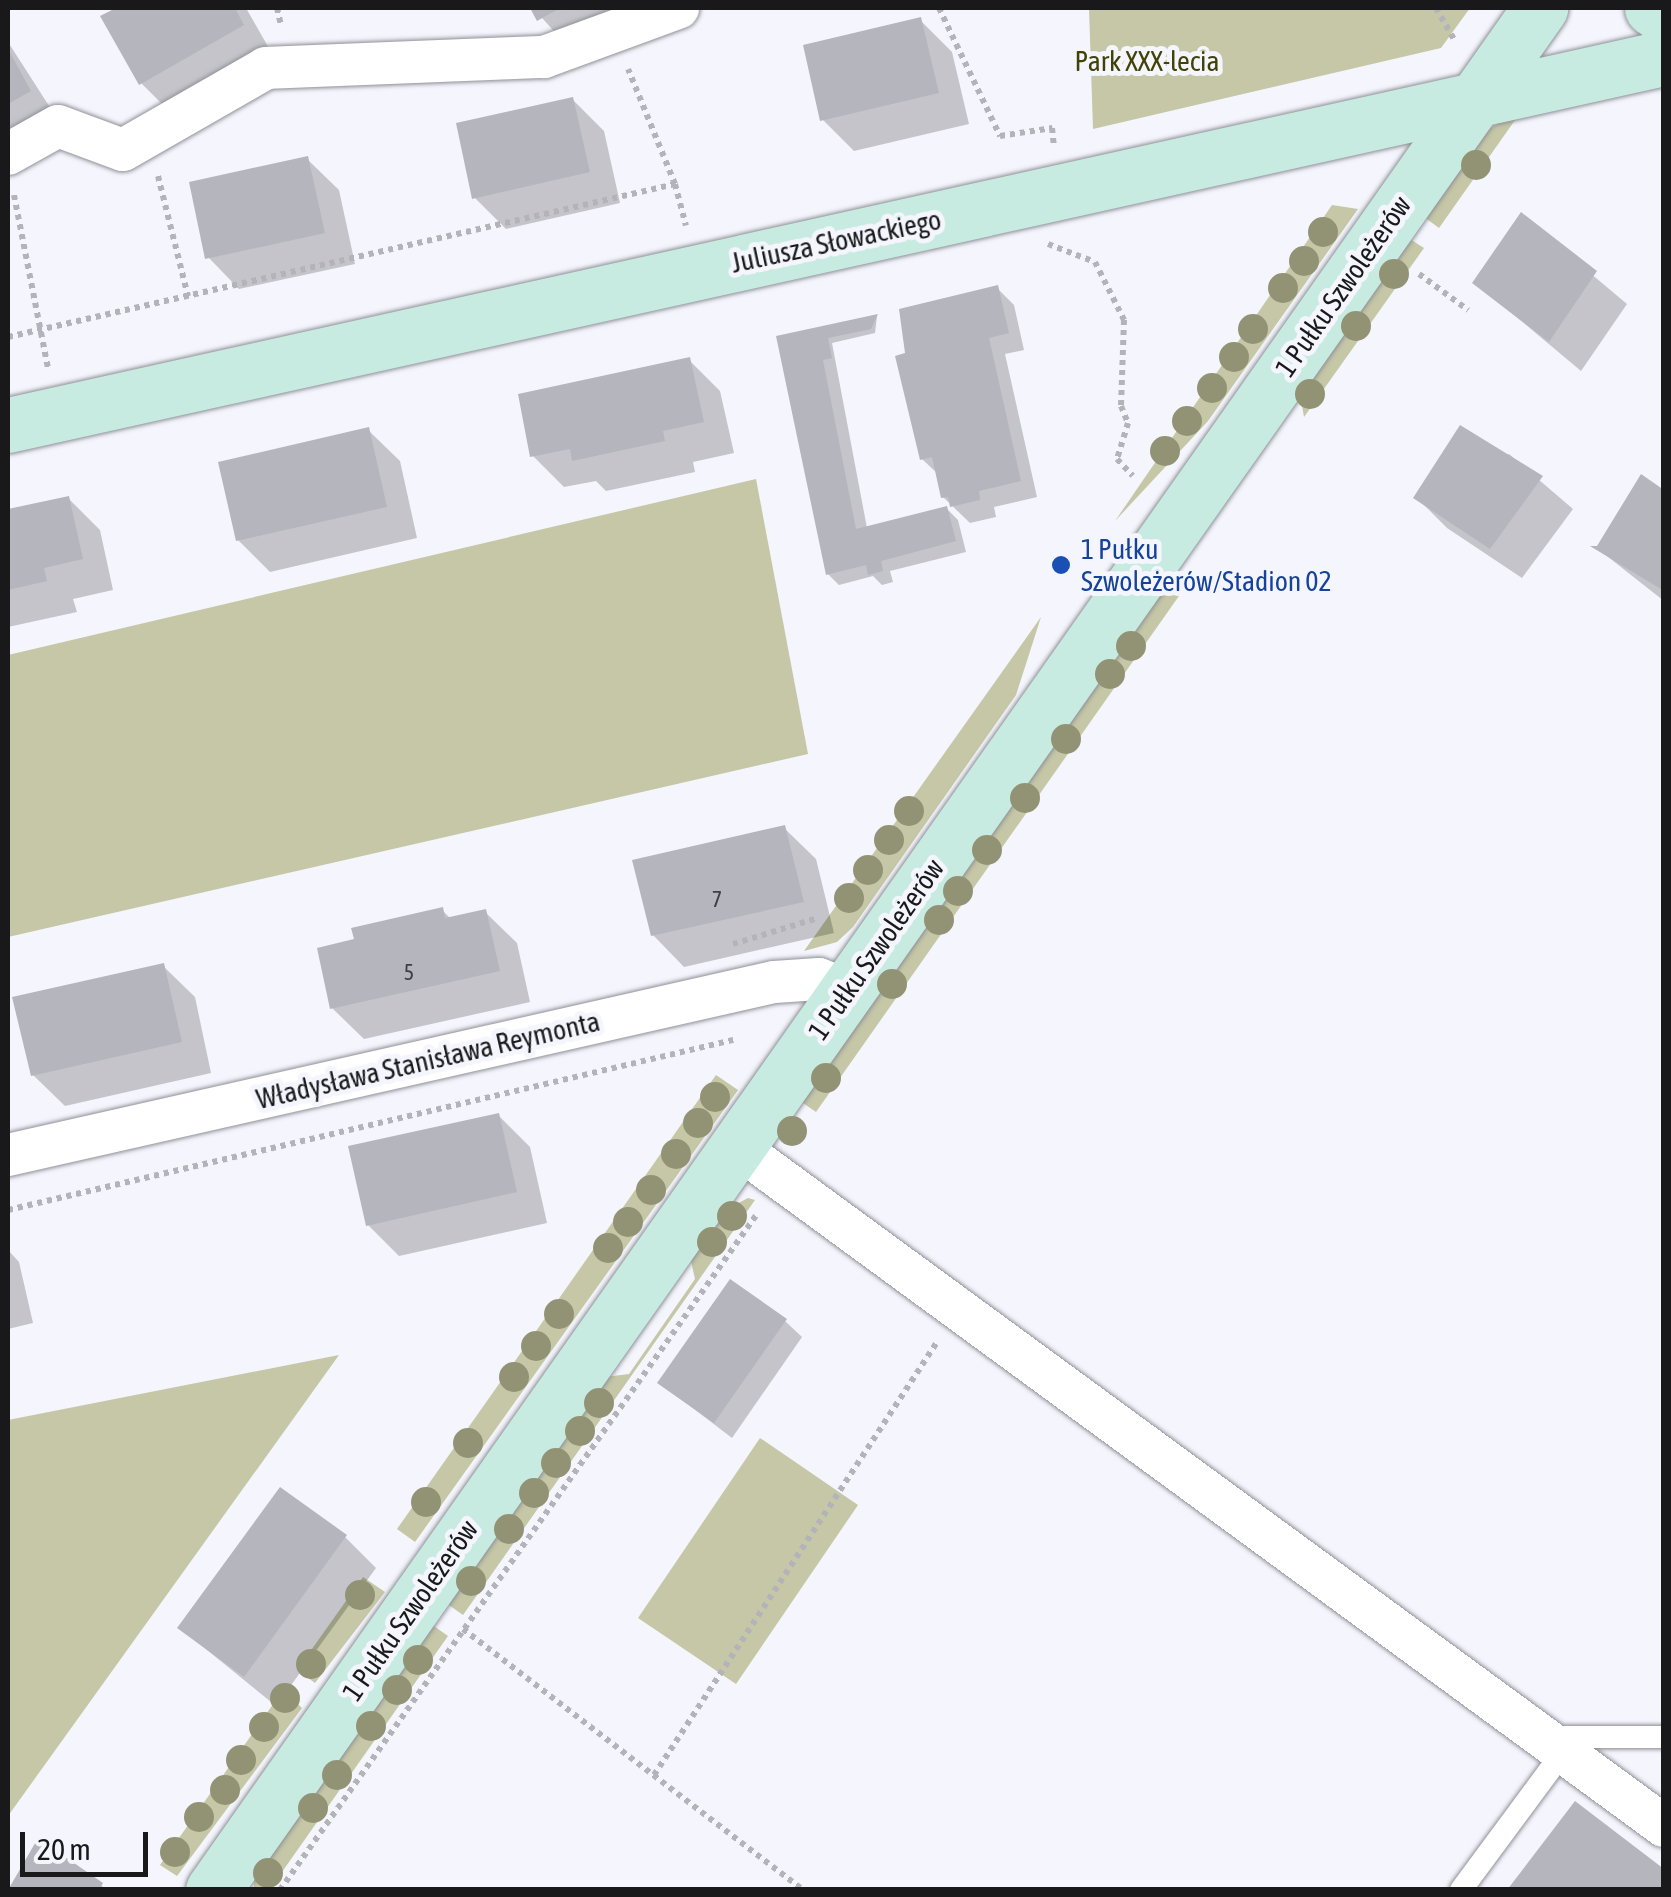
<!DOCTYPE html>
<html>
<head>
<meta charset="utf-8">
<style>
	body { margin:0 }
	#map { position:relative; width:1671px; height:1897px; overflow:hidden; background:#f5f5fd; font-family:"Asap Condensed",sans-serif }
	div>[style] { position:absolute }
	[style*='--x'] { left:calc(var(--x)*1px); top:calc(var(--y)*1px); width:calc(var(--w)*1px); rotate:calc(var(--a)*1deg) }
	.green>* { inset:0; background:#c5c7a6 }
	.shadow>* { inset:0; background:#0003 }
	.building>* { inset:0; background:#b5b5bd }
	.path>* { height:6px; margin-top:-3px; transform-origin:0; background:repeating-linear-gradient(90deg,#b3b3b9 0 5px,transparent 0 10px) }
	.roads { filter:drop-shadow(0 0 2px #909098) drop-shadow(0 0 2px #909098) }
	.lane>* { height:22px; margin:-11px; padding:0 11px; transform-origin:11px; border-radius:11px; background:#fff }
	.street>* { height:42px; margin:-21px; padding:0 21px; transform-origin:21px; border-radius:21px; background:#fff }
	.secondary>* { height:55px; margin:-27.5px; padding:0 27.5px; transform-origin:27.5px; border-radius:27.5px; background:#c7ebe0 }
	.trees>* { width:30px; height:30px; margin:-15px; border-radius:50%; background:#929375 }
	.dots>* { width:28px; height:28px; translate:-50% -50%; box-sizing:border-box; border:5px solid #f5f5fd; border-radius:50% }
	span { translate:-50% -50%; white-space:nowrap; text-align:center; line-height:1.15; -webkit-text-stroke:10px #f5f5fd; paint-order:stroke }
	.number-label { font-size:22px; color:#404044 }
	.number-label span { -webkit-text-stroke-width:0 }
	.park-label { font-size:28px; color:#414306 }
	.street-label { font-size:28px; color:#19191c }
	.transit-label { font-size:28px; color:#164399 }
	.left { translate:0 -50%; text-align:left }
	.frame { position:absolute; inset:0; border:10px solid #19191c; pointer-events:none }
	.scale { position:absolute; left:20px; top:1832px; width:128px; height:45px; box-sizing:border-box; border:5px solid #19191c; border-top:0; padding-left:12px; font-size:30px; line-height:35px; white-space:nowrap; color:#19191c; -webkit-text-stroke:8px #f5f5fd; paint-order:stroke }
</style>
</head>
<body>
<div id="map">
	<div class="green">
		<div style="clip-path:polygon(1089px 8px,1470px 8px,1441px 48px,1093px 129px)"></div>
		<div style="clip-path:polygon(1527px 103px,1439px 228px,1424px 217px,1488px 130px)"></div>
		<div style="clip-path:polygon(1332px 205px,1358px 209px,1208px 421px,1115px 521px)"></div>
		<div style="clip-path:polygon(1410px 239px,1424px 248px,1304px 417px,1300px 394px)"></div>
		<div style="clip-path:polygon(756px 479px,808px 754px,8px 937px,8px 655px)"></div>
		<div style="clip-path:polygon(1193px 576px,816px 1112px,800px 1101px,1169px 580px)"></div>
		<div style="clip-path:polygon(1041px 617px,1016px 695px,853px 927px,837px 942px,804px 951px)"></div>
		<div style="clip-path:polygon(716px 1075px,738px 1090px,415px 1542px,397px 1529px)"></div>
		<div style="clip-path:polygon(748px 1198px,755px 1200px,463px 1615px,446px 1603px,605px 1377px,629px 1374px,695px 1279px,690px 1257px,725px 1210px)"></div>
		<div style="clip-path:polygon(339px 1355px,8px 1816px,8px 1420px)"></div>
		<div style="clip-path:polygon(760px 1438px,858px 1505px,736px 1684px,638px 1618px)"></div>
		<div style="clip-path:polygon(363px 1577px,385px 1592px,315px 1683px,297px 1670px)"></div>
		<div style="clip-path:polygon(431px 1624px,448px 1636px,270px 1889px,254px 1890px,254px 1878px)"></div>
		<div style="clip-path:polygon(283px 1690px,302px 1708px,177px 1876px,160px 1865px)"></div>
	</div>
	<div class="shadow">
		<div style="clip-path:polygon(121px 8px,246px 8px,274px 57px,172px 114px,141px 83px,104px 17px)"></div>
		<div style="clip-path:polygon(533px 8px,647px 8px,571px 50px)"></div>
		<div style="clip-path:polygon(920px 20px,952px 52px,969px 124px,854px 151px,822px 119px)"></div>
		<div style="clip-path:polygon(8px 42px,60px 123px,8px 152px)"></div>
		<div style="clip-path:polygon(572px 99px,604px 131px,620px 203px,506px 229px,474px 197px)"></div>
		<div style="clip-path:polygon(307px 159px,339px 190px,355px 264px,239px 289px,208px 257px)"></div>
		<div style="clip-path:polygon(1521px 215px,1627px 304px,1581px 371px,1475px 282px)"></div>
		<div style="clip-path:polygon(997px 288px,1014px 305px,1024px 350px,1005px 354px,1037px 497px,994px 507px,996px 517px,970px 523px,943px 497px,939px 475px,922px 459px,907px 355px)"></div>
		<div style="clip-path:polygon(877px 316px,875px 333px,832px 343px,867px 528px,947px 509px,958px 520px,966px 552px,890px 571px,893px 582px,882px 585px,873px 576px,839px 585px,828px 574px,779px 338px)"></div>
		<div style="clip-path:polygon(689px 360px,720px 391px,734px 453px,693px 462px,695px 472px,606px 491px,596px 481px,564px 487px,533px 456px)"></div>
		<div style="clip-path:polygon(368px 430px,400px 461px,417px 538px,270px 572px,238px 540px)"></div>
		<div style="clip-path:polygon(1509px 454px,1573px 509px,1522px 578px,1447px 528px,1416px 497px)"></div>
		<div style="clip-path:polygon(1664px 490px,1664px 601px,1598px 549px)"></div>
		<div style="clip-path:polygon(68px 498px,100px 530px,113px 590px,73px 599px,77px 612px,8px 627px,8px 512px)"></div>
		<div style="clip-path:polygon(784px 828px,816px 859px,834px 933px,684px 967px,653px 935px)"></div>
		<div style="clip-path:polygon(442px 910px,451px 919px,485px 912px,517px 943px,530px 1002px,364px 1039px,332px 1008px,357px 941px)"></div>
		<div style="clip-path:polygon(163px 966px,195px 997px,211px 1073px,65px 1106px,33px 1075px)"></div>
		<div style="clip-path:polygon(498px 1115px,530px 1147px,547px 1223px,399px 1256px,368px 1225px)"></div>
		<div style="clip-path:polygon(8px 1250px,19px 1262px,33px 1323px,8px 1329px)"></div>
		<div style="clip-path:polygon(785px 1321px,802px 1337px,732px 1438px,660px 1383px)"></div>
		<div style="clip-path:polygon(345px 1537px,376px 1568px,276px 1706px,180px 1628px)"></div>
		<div style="clip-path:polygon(39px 1841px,101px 1885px,106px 1890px,8px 1890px)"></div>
	</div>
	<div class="building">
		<div style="clip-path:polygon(116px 8px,235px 8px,244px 25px,139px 85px,100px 16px)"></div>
		<div style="clip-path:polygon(530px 8px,560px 8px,537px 21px)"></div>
		<div style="clip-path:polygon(921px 17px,939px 93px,820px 121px,803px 45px)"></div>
		<div style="clip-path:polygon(8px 49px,31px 91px,8px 104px)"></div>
		<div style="clip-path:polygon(573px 97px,590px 172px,472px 199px,456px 123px)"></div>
		<div style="clip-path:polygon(308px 156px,325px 233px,205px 259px,189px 182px)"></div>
		<div style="clip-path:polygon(1521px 212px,1597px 271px,1549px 342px,1472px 283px)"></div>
		<div style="clip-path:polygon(998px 285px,1009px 333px,989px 338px,1021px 481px,979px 491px,980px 500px,950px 507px,948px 497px,941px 498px,932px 457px,920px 460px,895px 356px,905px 353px,899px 309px)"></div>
		<div style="clip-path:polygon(878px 314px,871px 329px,828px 338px,832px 358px,823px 360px,856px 529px,947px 506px,956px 541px,881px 561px,883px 571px,868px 575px,866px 565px,826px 575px,776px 336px)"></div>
		<div style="clip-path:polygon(690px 357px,704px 422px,663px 431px,665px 441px,572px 461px,570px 449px,530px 457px,518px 394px)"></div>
		<div style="clip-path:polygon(1460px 425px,1543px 476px,1490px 549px,1413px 498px)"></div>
		<div style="clip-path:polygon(369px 427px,387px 507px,236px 541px,218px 462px)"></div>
		<div style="clip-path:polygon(1641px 474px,1664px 490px,1664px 591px,1590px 546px,1597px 546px)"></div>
		<div style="clip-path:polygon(69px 496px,83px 559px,44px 568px,47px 581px,8px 590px,8px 509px)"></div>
		<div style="clip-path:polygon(785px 825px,804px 902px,651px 936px,632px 860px)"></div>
		<div style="clip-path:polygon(443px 907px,445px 918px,486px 909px,500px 971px,330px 1009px,317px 948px,354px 939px,351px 928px)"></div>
		<div style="clip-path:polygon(164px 963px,182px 1042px,31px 1076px,12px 997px)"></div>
		<div style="clip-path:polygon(499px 1113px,517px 1192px,366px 1226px,348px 1146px)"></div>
		<div style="clip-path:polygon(730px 1279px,787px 1319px,714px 1423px,657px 1383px)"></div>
		<div style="clip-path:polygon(280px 1487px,347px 1535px,244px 1677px,177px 1628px)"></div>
		<div style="clip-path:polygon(1575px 1801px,1664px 1869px,1664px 1890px,1507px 1890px)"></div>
		<div style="clip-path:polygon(38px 1838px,103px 1883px,99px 1890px,8px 1890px)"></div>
	</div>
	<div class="path">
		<div style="--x:277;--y:8;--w:18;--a:77"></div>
		<div style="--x:939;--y:8;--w:142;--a:64.5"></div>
		<div style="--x:1000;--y:136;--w:53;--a:-8.7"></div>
		<div style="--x:1052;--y:128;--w:18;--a:84"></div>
		<div style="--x:1436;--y:8;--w:36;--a:60"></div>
		<div style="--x:158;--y:176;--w:124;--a:76"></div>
		<div style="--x:675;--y:184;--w:43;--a:75.3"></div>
		<div style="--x:14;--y:195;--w:177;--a:78.9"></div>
		<div style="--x:1048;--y:244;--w:50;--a:21"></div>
		<div style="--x:1095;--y:262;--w:65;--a:63.4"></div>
		<div style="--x:1124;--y:320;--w:86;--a:92"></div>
		<div style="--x:1121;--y:406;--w:18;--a:68"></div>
		<div style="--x:1128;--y:423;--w:38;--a:107"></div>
		<div style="--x:1117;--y:459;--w:23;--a:47"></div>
		<div style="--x:1419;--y:274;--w:61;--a:36.3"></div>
		<div style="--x:8;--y:337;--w:684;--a:-12.92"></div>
		<div style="--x:675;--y:184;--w:124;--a:-112.2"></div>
		<div style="--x:733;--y:944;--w:89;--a:-17"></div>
		<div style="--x:8;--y:1210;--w:745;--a:-13.2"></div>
		<div style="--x:463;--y:1629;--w:429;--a:37.5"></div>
		<div style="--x:654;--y:1775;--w:517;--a:-56.83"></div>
		<div style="--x:280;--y:1890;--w:827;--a:-54.79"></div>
	</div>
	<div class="roads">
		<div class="lane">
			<div style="--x:1550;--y:1737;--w:114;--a:0"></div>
			<div style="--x:1461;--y:1890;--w:172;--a:-53.5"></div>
		</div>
		<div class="street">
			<div style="--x:8;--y:154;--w:57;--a:-29.2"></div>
			<div style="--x:58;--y:126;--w:69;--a:20.3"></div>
			<div style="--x:123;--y:150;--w:165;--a:-29.8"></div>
			<div style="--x:266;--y:68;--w:278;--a:-2.3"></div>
			<div style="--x:544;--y:57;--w:143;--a:-20.1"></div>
			<div style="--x:737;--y:1147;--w:1149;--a:36.22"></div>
			<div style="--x:8;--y:1155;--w:785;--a:-12.73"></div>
			<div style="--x:774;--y:982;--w:45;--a:-3.8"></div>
			<div style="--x:819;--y:979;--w:30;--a:21"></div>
		</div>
		<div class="secondary">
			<div style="--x:1652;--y:8;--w:14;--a:34"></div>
			<div style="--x:8;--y:425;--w:1696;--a:-12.5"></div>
			<div style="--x:213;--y:1890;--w:2303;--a:-54.81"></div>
		</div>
	</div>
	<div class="trees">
		<div style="left:1476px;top:165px"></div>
		<div style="left:1323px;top:232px"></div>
		<div style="left:1304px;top:261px"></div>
		<div style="left:1394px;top:274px"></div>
		<div style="left:1283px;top:288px"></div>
		<div style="left:1356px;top:326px"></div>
		<div style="left:1253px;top:329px"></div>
		<div style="left:1234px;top:357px"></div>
		<div style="left:1212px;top:388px"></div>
		<div style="left:1310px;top:394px"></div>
		<div style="left:1187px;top:421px"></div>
		<div style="left:1165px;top:451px"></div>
		<div style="left:1131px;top:646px"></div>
		<div style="left:1110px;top:674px"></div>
		<div style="left:1066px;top:739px"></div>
		<div style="left:1025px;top:798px"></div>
		<div style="left:909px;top:811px"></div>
		<div style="left:889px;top:840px"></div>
		<div style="left:987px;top:850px"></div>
		<div style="left:868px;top:870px"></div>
		<div style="left:958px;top:891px"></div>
		<div style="left:849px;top:898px"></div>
		<div style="left:939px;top:920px"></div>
		<div style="left:892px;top:984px"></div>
		<div style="left:826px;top:1078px"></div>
		<div style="left:715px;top:1097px"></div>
		<div style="left:698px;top:1123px"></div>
		<div style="left:792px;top:1131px"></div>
		<div style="left:676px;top:1154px"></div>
		<div style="left:651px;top:1190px"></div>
		<div style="left:732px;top:1216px"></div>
		<div style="left:628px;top:1222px"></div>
		<div style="left:712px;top:1242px"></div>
		<div style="left:608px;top:1248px"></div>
		<div style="left:559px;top:1314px"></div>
		<div style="left:536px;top:1346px"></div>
		<div style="left:514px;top:1377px"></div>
		<div style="left:599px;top:1403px"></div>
		<div style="left:580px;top:1431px"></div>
		<div style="left:468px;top:1443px"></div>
		<div style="left:556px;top:1463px"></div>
		<div style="left:534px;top:1493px"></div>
		<div style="left:426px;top:1502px"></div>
		<div style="left:509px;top:1529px"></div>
		<div style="left:471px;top:1581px"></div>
		<div style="left:360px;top:1595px"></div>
		<div style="left:418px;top:1660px"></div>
		<div style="left:311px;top:1664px"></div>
		<div style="left:397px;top:1690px"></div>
		<div style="left:285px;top:1698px"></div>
		<div style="left:371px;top:1726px"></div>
		<div style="left:264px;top:1727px"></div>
		<div style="left:241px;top:1760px"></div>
		<div style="left:337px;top:1775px"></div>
		<div style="left:225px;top:1790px"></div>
		<div style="left:313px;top:1808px"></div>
		<div style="left:199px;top:1817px"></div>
		<div style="left:175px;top:1852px"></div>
		<div style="left:268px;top:1873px"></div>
	</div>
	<div class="dots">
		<div style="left:1061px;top:565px;background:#1a4fb4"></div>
	</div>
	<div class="number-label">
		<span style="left:717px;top:900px">7</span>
		<span style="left:409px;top:973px">5</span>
	</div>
	<div class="park-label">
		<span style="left:1147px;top:61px">Park XXX-lecia</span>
	</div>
	<div class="street-label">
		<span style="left:836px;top:241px;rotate:-12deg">Juliusza Słowackiego</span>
		<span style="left:1343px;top:286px;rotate:-55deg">1 Pułku Szwoleżerów</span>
		<span style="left:876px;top:949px;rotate:-55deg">1 Pułku Szwoleżerów</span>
		<span style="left:428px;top:1060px;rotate:-13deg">Władysława Stanisława Reymonta</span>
		<span style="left:410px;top:1610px;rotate:-55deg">1 Pułku Szwoleżerów</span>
	</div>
	<div class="transit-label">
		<span class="left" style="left:1081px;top:565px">1 Pułku<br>Szwoleżerów/Stadion 02</span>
	</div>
	<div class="frame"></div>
	<div class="scale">20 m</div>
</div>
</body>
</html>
